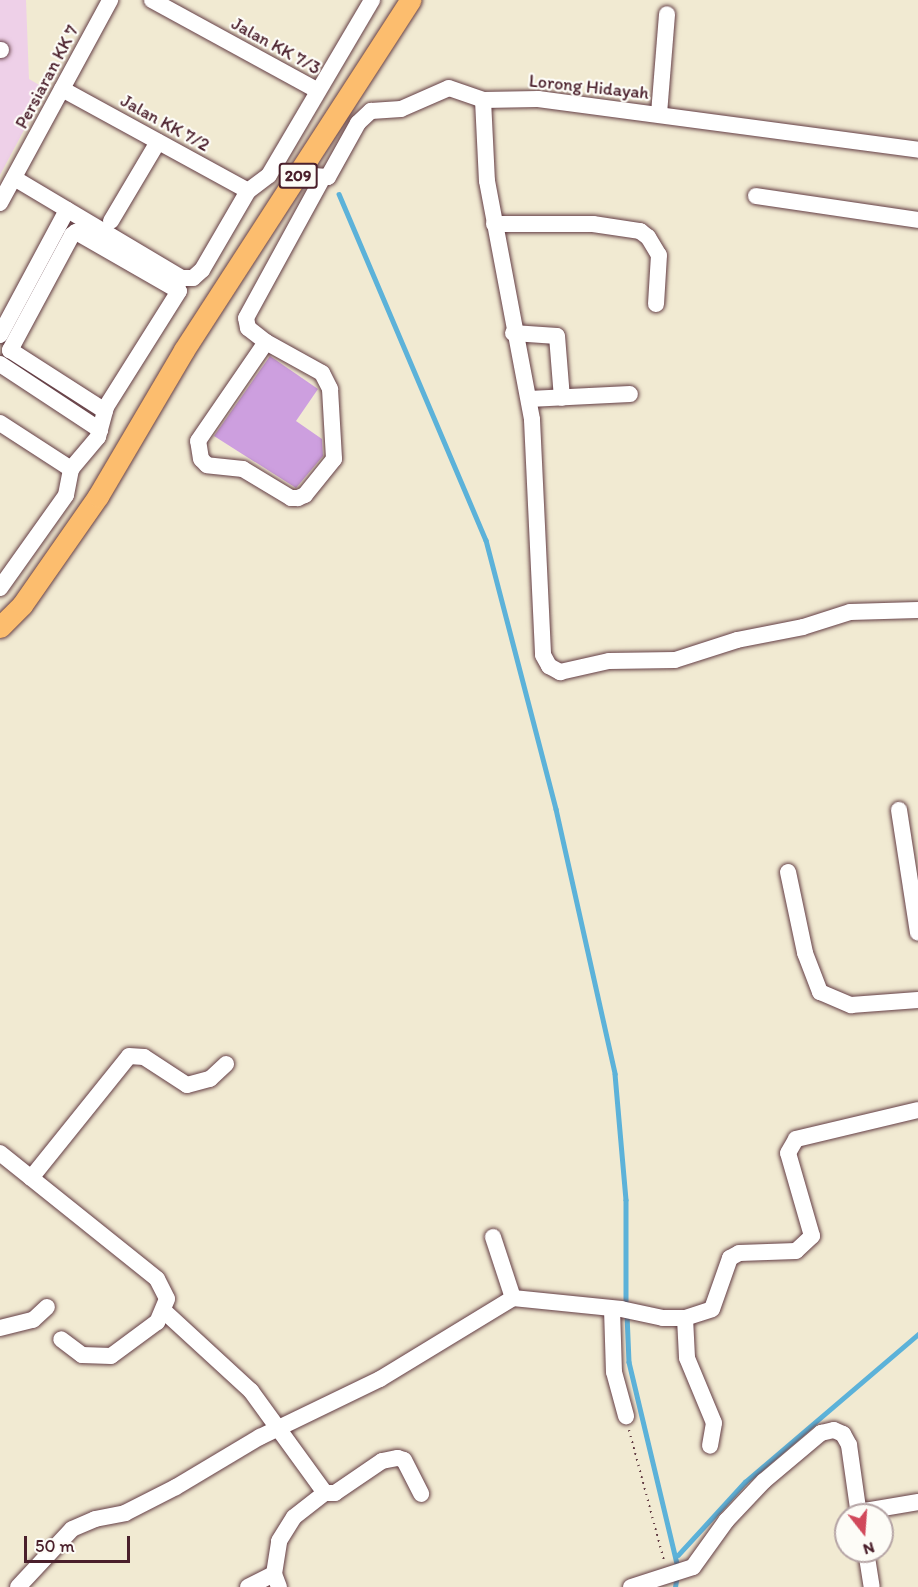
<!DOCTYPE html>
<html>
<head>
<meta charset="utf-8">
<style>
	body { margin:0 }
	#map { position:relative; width:918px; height:1587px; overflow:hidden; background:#f1ead2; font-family:Itim,sans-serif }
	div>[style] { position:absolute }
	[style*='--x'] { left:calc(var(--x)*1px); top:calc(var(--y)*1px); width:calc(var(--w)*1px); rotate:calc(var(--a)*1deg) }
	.built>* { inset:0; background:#eed0e8 }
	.stream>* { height:4.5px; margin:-2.25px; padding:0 2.25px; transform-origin:2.25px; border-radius:2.25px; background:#5cb2d9 }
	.building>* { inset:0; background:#cd9fdf }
	.path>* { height:2px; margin-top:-1px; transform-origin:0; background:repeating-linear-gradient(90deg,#633d44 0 1.5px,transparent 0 6px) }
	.roads { filter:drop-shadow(0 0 2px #633d44) drop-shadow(0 0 2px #633d44) }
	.minor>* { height:16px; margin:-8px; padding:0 8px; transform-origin:8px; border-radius:8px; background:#fff }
	.major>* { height:21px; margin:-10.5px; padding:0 10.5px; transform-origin:10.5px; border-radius:10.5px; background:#fcbd6e }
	span { translate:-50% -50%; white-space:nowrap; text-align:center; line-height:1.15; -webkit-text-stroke:4.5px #fdfcf7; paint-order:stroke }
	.shield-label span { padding:2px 4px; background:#fdfcf7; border:2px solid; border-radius:4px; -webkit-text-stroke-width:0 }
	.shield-label { font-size:16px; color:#4a1f2b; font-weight:700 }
	.street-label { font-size:18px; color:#4a1f2b }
	.north { position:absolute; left:834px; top:1503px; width:60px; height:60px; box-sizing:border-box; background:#fdfcf7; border:2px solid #b5a4a5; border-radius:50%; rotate:163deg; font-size:16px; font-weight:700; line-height:24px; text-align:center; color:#4a1f2b }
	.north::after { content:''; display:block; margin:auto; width:21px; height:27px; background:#d1495b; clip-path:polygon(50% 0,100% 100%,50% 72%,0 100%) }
	.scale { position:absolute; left:24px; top:1536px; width:106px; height:27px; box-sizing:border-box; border:3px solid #4a1f2b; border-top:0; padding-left:8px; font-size:18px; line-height:21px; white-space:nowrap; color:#4a1f2b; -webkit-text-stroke:4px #fdfcf7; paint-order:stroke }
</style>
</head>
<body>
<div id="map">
	<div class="built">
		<div style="clip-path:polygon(0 0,26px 0,29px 79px,46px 89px,0 175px)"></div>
	</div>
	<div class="stream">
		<div style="--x:339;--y:194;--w:376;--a:67"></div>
		<div style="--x:486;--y:540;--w:278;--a:75.4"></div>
		<div style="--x:556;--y:809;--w:271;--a:77.4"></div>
		<div style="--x:615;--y:1074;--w:126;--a:85"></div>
		<div style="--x:626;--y:1200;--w:106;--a:90"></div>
		<div style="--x:627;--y:1314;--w:48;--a:87.6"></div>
		<div style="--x:629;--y:1362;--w:211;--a:76.6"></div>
		<div style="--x:678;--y:1555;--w:99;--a:-47.5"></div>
		<div style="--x:745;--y:1482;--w:228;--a:-40.5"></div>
		<div style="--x:675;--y:1587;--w:12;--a:-81"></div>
	</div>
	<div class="building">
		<div style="clip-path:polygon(270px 356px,318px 389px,296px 421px,322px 439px,323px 456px,296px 488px,214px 436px)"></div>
	</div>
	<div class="path">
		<div style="--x:629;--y:1430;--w:136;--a:75"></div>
	</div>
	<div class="roads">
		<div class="minor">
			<div style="--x:152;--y:0;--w:189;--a:28.7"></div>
			<div style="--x:0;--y:50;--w:1;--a:0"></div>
			<div style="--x:62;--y:89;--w:212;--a:28.7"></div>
			<div style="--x:483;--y:100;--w:81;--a:87.2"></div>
			<div style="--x:487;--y:181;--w:243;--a:79.3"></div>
			<div style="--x:532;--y:420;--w:235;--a:87.3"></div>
			<div style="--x:543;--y:655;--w:13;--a:61"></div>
			<div style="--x:549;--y:666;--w:13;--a:29"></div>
			<div style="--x:560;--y:672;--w:50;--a:-12.7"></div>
			<div style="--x:609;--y:661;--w:66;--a:-0.9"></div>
			<div style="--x:675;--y:660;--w:65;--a:-17.9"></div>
			<div style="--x:737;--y:640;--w:67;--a:-11.1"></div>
			<div style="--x:803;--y:627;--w:49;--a:-17.7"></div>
			<div style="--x:850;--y:612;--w:68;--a:-1.7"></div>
			<div style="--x:659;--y:114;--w:100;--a:-85.4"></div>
			<div style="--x:299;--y:175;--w:29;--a:4"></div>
			<div style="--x:328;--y:177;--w:62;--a:-60.9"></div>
			<div style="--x:358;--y:123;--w:18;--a:-43"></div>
			<div style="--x:371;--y:111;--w:30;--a:-4"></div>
			<div style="--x:401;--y:109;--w:52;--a:-23.6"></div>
			<div style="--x:449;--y:88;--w:36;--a:19"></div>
			<div style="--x:483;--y:100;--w:55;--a:-1"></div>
			<div style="--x:538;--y:99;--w:383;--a:7.6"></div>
			<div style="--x:14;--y:178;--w:196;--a:30.8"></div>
			<div style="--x:182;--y:278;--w:11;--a:0"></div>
			<div style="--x:193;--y:278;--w:12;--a:-42"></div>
			<div style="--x:202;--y:270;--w:91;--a:-59.8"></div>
			<div style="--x:248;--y:191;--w:26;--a:-37"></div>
			<div style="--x:269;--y:175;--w:203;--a:-59.5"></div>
			<div style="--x:756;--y:196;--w:164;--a:8.4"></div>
			<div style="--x:0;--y:203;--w:231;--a:-61.5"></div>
			<div style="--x:111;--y:221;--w:92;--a:-59.3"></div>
			<div style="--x:494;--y:224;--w:99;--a:0"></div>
			<div style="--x:593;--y:224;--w:48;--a:8.5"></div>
			<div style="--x:640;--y:231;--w:10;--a:37"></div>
			<div style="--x:648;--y:237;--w:21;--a:59"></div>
			<div style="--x:659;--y:255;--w:49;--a:93.5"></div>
			<div style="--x:513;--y:333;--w:44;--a:3.9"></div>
			<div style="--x:557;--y:336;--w:62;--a:85.4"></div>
			<div style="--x:0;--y:335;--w:142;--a:-61.8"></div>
			<div style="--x:266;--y:342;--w:64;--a:29"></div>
			<div style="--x:322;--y:373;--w:18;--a:63"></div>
			<div style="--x:330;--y:389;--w:70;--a:86.7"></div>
			<div style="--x:334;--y:459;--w:46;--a:128.9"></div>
			<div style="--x:305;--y:495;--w:8;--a:157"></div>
			<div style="--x:298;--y:498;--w:7;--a:180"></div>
			<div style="--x:291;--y:498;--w:56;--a:-148.9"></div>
			<div style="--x:243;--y:469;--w:36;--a:-174"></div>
			<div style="--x:207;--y:465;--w:8;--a:-135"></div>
			<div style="--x:201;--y:459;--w:18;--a:-99"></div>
			<div style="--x:198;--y:441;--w:120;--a:-55.5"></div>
			<div style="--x:266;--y:342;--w:23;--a:-142"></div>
			<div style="--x:248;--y:328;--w:10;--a:-101"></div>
			<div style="--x:246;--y:318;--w:158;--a:-61.3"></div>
			<div style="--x:0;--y:364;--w:120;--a:33.4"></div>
			<div style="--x:529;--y:399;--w:101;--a:-2.8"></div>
			<div style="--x:0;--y:423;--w:85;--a:32.9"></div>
			<div style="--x:71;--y:469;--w:42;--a:-49.8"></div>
			<div style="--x:98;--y:437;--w:31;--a:-75"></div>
			<div style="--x:106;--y:407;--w:137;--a:-57.8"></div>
			<div style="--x:179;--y:291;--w:119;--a:-150.2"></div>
			<div style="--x:76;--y:232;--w:5;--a:143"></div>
			<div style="--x:72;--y:235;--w:131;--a:118.3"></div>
			<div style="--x:10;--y:350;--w:113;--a:32.7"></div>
			<div style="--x:0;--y:588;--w:114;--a:-54.6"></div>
			<div style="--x:66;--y:495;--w:26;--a:-79"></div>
			<div style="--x:899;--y:810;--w:124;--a:81.2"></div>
			<div style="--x:788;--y:872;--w:83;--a:78.1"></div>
			<div style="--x:805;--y:953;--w:42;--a:69"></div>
			<div style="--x:820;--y:992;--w:34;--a:23"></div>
			<div style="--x:851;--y:1005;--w:67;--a:-4.3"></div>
			<div style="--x:0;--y:1153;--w:201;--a:38.7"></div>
			<div style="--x:157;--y:1279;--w:22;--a:63"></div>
			<div style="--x:167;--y:1299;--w:25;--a:113"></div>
			<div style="--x:157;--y:1322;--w:57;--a:143.5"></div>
			<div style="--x:111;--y:1356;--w:29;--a:-178"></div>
			<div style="--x:82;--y:1355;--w:26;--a:-143"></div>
			<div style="--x:31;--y:1178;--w:156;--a:-51.2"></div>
			<div style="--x:129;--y:1056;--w:15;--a:4"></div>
			<div style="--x:144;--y:1057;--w:51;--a:33.1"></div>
			<div style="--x:187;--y:1085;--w:24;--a:-15"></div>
			<div style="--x:210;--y:1079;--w:22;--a:-43"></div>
			<div style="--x:493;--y:1237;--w:64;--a:71.8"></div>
			<div style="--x:612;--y:1309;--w:63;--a:88.2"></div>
			<div style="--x:614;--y:1372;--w:46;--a:74.7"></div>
			<div style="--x:165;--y:1312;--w:117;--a:42.6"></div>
			<div style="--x:251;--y:1391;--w:126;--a:54"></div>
			<div style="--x:325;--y:1493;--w:10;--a:0"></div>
			<div style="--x:335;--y:1493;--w:57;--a:-34.2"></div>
			<div style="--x:382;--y:1461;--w:16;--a:-11"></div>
			<div style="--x:398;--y:1458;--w:6;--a:18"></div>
			<div style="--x:404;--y:1460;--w:38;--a:63"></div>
			<div style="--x:685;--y:1318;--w:40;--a:87.1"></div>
			<div style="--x:687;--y:1358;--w:70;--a:67.4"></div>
			<div style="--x:714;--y:1423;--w:23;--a:100"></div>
			<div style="--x:0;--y:1328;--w:34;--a:-14"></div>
			<div style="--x:33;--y:1320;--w:19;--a:-43"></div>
			<div style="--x:859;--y:1512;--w:60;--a:-9.6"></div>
			<div style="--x:866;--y:1551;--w:36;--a:81"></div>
			<div style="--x:18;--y:1587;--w:79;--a:-47"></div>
			<div style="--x:72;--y:1529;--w:25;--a:-23"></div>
			<div style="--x:95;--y:1519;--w:31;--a:-11"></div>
			<div style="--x:125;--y:1513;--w:57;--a:-27"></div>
			<div style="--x:176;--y:1487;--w:98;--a:-30.8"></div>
			<div style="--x:260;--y:1437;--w:133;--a:-25.8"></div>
			<div style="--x:380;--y:1379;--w:156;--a:-31.3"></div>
			<div style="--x:513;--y:1298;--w:109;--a:5.8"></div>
			<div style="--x:621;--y:1309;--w:43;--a:12.1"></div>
			<div style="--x:663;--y:1318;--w:22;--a:0"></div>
			<div style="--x:685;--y:1318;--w:28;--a:-18"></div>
			<div style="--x:712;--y:1309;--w:54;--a:-70.6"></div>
			<div style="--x:730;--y:1258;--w:10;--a:-29"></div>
			<div style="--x:739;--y:1253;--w:57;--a:-2"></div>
			<div style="--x:796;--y:1251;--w:22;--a:-43"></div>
			<div style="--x:812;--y:1236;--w:86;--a:-106.1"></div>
			<div style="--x:788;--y:1153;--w:16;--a:-60"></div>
			<div style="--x:796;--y:1139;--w:125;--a:-13.4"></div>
			<div style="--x:248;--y:1587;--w:29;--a:-27"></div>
			<div style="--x:279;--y:1587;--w:14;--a:-111"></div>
			<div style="--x:274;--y:1574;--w:33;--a:-81"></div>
			<div style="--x:279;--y:1541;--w:28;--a:-58"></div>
			<div style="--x:294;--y:1517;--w:39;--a:-38"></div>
			<div style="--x:631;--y:1587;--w:65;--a:-17.9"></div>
			<div style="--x:693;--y:1567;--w:57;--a:-54.3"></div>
			<div style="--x:726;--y:1521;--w:55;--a:-46.5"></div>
			<div style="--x:764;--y:1481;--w:75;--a:-40.1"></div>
			<div style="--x:821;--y:1433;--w:13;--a:-13"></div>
			<div style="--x:834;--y:1430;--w:10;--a:24"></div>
			<div style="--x:843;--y:1434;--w:13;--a:61"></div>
			<div style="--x:849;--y:1445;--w:71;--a:81.9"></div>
		</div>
		<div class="major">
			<div style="--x:0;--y:627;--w:31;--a:-45"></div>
			<div style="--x:22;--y:605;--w:133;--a:-55.1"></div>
			<div style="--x:98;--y:496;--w:169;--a:-59.5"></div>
			<div style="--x:184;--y:350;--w:417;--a:-57.1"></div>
		</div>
	</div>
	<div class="shield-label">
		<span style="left:298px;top:176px">209</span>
	</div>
	<div class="street-label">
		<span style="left:276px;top:46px;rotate:29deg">Jalan KK 7/3</span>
		<span style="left:47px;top:77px;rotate:-62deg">Persiaran KK 7</span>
		<span style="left:589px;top:87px;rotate:6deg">Lorong Hidayah</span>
		<span style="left:165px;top:123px;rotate:29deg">Jalan KK 7/2</span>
	</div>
	<div class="north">N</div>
	<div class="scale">50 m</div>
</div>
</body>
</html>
